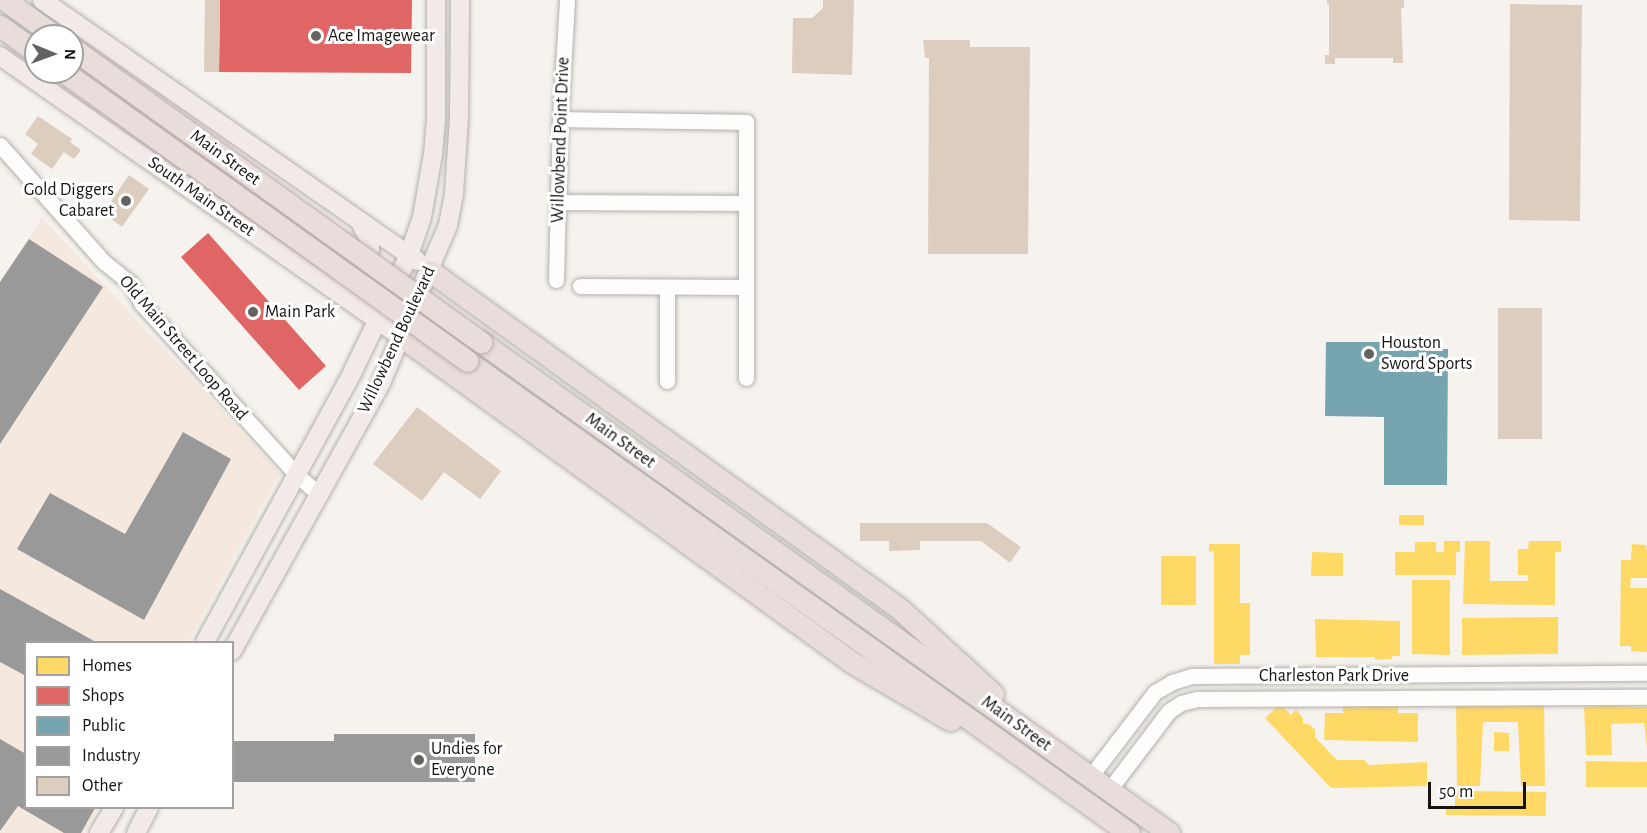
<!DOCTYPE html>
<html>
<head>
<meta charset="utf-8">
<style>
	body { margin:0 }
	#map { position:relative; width:1647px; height:833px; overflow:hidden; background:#f6f3ee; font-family:"Alegreya Sans",sans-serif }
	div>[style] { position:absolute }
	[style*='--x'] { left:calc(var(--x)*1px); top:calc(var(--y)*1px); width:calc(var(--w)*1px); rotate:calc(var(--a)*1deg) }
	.commercial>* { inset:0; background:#f5e8df }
	.homes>* { inset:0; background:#ffd966 }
	.shops>* { inset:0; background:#e06666 }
	.public>* { inset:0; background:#76a5af }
	.industry>* { inset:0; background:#999 }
	.building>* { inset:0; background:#ddcdbf }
	.roads { filter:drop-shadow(0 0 2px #b3b1ad) drop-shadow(0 0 2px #b3b1ad) }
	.minor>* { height:15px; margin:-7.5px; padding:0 7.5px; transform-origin:7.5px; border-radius:7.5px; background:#fefdfc }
	.major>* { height:18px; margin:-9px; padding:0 9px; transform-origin:9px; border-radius:9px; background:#f2eae9 }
	.highway>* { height:21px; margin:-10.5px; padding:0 10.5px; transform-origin:10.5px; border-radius:10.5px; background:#e9dddc }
	.bridges { filter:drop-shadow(0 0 2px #baaaa9) drop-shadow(0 0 2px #baaaa9) }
	.highway-bridge>* { height:21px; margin:-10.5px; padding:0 10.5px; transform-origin:10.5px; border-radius:10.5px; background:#e9dddc }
	.dots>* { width:16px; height:16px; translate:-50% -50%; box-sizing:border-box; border:3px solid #fff; border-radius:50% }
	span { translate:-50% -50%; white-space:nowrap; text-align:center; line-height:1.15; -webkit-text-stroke:6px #fff; paint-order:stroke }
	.poi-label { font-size:18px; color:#161411 }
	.left { translate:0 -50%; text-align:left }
	.right { translate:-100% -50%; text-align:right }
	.street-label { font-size:18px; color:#161411 }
	.legend { position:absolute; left:24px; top:641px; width:210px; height:168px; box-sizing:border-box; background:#fff; border:2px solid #a2a1a0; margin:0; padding:8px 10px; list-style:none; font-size:18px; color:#161411 }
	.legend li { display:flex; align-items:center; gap:12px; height:30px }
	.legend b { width:30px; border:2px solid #a2a1a0 }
	.north { position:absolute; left:24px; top:24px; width:60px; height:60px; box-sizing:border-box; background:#fff; border:2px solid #a2a1a0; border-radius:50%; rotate:91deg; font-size:16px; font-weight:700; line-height:24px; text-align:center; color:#161411 }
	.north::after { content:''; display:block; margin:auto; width:21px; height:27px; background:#64625e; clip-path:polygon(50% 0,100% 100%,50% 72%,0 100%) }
	.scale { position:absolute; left:1428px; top:782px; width:98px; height:27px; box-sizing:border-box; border:3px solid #161411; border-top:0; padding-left:8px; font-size:18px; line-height:21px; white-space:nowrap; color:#161411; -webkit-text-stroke:4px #fff; paint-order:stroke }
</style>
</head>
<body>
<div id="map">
	<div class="commercial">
		<div style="clip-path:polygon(42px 218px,280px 473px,188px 642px,26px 642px,26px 808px,98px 808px,84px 833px,0 833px,0 282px)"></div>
	</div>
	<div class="homes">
		<div style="clip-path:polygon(1399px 515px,1424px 515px,1424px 525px,1399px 525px)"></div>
		<div style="clip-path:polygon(1444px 541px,1460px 541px,1460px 552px,1456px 552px,1456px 575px,1395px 575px,1395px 552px,1415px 552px,1415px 542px,1436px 542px,1436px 552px,1444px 552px)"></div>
		<div style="clip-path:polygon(1465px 541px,1490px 541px,1490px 581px,1528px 581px,1528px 575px,1518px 575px,1518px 549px,1528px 549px,1529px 541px,1561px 541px,1561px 552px,1555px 552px,1555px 605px,1463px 604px)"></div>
		<div style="clip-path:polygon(1209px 544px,1240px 544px,1240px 603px,1250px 603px,1250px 655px,1240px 655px,1240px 664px,1214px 664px,1214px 551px,1209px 552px)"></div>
		<div style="clip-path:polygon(1632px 544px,1646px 545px,1647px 552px,1647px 578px,1631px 578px,1630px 588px,1647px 588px,1647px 652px,1631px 651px,1631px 646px,1620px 646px,1621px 560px,1631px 560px)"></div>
		<div style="clip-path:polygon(1312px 552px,1343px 553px,1343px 576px,1311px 576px)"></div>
		<div style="clip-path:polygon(1161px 556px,1196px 556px,1196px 605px,1161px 605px)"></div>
		<div style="clip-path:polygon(1412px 580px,1450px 580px,1450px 655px,1412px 654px)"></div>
		<div style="clip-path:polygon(1558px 617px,1558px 654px,1462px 655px,1462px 618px)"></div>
		<div style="clip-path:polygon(1315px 619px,1400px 621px,1400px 656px,1392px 656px,1392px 659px,1375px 660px,1375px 657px,1316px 657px)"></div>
		<div style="clip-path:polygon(1544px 704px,1545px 786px,1521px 786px,1518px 722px,1483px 722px,1480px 786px,1457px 786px,1456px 705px)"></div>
		<div style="clip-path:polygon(1343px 705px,1398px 706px,1398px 713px,1418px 713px,1418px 742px,1324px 740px,1325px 713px,1343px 713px)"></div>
		<div style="clip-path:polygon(1606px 706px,1647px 707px,1647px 748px,1644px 723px,1611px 724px,1612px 755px,1586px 755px,1584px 707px)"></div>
		<div style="clip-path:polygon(1277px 707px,1283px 707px,1291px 715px,1296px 710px,1303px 718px,1303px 724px,1309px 724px,1315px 730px,1315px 737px,1337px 760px,1364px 760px,1369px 765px,1427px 762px,1427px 786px,1331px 788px,1265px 718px)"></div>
		<div style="clip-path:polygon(1494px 732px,1509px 733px,1509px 751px,1494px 751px)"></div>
		<div style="clip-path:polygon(1586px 761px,1647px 762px,1647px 787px,1586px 787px)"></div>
		<div style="clip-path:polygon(1455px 791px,1546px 792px,1546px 816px,1446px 815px,1446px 807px,1455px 807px)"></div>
	</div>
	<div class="shops">
		<div style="clip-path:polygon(220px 0,412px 0,411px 73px,219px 72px)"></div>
		<div style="clip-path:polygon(208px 233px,326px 366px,299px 390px,181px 257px)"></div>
	</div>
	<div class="public">
		<div style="clip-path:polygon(1385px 339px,1410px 339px,1410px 349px,1448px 349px,1447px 485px,1384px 485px,1384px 417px,1325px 416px,1326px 342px,1385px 342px)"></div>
	</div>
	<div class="industry">
		<div style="clip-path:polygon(29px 239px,103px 287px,0 444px,0 282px)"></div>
		<div style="clip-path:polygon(183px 432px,231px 459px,144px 620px,17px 549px,50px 493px,125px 534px)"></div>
		<div style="clip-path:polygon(0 589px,96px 642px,26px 642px,26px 676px,0 662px)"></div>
		<div style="clip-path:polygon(334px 734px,475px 734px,475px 782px,232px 782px,232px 741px,334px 741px)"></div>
		<div style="clip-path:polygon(0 739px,26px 754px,26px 808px,95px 808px,81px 833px,64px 833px,18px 806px,0 831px)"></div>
	</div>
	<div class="building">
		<div style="clip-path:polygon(205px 0,220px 0,219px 72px,204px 72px)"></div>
		<div style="clip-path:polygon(823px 0,854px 0,852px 75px,792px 73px,793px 18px,812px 18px,823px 8px)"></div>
		<div style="clip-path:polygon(1327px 0,1404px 0,1404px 8px,1401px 8px,1403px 63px,1393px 63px,1393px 58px,1335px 58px,1335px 64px,1325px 64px,1325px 55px,1329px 55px,1329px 4px,1327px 4px)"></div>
		<div style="clip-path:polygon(1510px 4px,1582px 5px,1580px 221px,1509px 220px)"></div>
		<div style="clip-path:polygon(923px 40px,970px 40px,970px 47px,1030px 47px,1028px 254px,928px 254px,929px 58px,925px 58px)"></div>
		<div style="clip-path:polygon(38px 116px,72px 139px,70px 142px,81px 150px,74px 159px,64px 152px,52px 169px,31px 154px,38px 144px,25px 134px)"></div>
		<div style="clip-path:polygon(129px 175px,149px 189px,122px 227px,103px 213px)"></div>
		<div style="clip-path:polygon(1498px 308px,1542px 308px,1542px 439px,1498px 439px)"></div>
		<div style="clip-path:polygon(417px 407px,501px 471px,480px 499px,444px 472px,422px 501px,373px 464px)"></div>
		<div style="clip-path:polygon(860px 523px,987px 523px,1021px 547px,1010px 563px,981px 541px,920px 541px,920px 550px,889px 551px,889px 541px,860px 541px)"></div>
	</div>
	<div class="roads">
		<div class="minor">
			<div style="--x:560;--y:119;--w:186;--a:0.9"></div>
			<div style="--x:746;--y:122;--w:256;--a:90"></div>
			<div style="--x:0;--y:145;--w:157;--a:48.4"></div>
			<div style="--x:104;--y:262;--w:35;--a:39"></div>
			<div style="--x:131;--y:284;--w:21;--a:62"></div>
			<div style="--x:141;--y:303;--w:234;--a:47.8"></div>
			<div style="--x:298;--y:476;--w:29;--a:41"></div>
			<div style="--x:558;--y:202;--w:188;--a:0.3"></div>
			<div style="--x:556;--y:280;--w:161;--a:-88.6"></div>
			<div style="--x:560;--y:119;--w:119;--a:-86.6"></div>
			<div style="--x:580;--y:286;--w:166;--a:0.3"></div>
			<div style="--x:667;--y:381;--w:94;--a:-90"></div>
			<div style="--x:1090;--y:777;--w:107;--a:-52.6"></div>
			<div style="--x:1155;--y:692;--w:20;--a:-30"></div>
			<div style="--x:1172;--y:682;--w:21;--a:-17"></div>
			<div style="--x:1192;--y:676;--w:455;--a:-0.4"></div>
			<div style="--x:1109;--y:790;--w:99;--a:-52.8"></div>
			<div style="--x:1169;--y:711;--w:14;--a:-34"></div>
			<div style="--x:1181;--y:703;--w:16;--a:-14"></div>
			<div style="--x:1197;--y:699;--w:450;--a:-0.3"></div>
		</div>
		<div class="major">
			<div style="--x:42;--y:0;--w:457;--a:34.8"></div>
			<div style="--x:0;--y:56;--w:490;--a:35"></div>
			<div style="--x:341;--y:284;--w:16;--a:-22"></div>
			<div style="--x:356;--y:278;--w:32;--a:-64"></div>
			<div style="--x:370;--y:249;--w:8;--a:-90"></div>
			<div style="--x:370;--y:241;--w:21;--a:-118"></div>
			<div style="--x:205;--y:642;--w:307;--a:-61.3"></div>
			<div style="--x:352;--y:373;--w:131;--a:-64.2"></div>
			<div style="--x:409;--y:255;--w:40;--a:-71.1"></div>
			<div style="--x:422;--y:217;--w:64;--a:-80.1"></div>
			<div style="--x:433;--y:154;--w:37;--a:-85"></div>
			<div style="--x:436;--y:117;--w:117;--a:-90"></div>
			<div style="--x:232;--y:651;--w:307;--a:-60.9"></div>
			<div style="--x:381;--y:383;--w:172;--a:-67"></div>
			<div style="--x:448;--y:225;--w:33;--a:-79"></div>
			<div style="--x:454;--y:193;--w:75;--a:-86.2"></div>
			<div style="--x:459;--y:118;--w:118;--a:-89.5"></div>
			<div style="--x:99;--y:833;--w:29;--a:-59"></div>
			<div style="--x:136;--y:833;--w:28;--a:-63"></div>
		</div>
		<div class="highway">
			<div style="--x:5;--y:0;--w:62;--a:35.8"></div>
			<div style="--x:0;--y:26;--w:44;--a:35.8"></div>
			<div style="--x:430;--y:271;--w:579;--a:35.72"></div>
			<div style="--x:900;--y:609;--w:126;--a:42.4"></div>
			<div style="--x:402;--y:337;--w:556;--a:35.86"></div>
			<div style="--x:853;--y:663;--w:113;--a:30.4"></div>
			<div style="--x:481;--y:342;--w:845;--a:35.51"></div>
			<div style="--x:467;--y:361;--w:813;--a:35.49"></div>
		</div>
	</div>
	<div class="bridges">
		<div class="highway-bridge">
			<div style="--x:72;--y:48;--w:504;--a:35.71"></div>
			<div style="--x:64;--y:72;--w:496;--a:35.6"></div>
		</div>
	</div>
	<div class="dots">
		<div style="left:316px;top:36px;background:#64625e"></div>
		<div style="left:126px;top:201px;background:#64625e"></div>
		<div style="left:253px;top:312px;background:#64625e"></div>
		<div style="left:1369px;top:354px;background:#64625e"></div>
		<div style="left:419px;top:760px;background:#64625e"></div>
	</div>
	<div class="poi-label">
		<span class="left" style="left:328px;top:36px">Ace Imagewear</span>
		<span class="right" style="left:114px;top:201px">Gold Diggers<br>Cabaret</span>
		<span class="left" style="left:265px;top:312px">Main Park</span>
		<span class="left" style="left:1381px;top:354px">Houston<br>Sword Sports</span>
		<span class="left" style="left:431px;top:760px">Undies for<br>Everyone</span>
	</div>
	<div class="street-label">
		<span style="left:561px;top:140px;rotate:-88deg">Willowbend Point Drive</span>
		<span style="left:225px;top:158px;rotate:36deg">Main Street</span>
		<span style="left:201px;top:197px;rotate:35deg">South Main Street</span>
		<span style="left:397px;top:340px;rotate:-65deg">Willowbend Boulevard</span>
		<span style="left:183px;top:348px;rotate:49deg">Old Main Street Loop Road</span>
		<span style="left:620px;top:441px;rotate:36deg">Main Street</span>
		<span style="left:1334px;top:676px">Charleston Park Drive</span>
		<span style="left:1016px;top:724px;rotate:36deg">Main Street</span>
	</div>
	<ul class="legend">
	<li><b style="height:16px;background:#ffd966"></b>Homes</li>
	<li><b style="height:16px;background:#e06666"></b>Shops</li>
	<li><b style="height:16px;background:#76a5af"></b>Public</li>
	<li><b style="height:16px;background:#999"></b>Industry</li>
	<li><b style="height:16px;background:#ddcdbf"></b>Other</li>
	</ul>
	<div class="north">N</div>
	<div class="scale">50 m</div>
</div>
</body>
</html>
